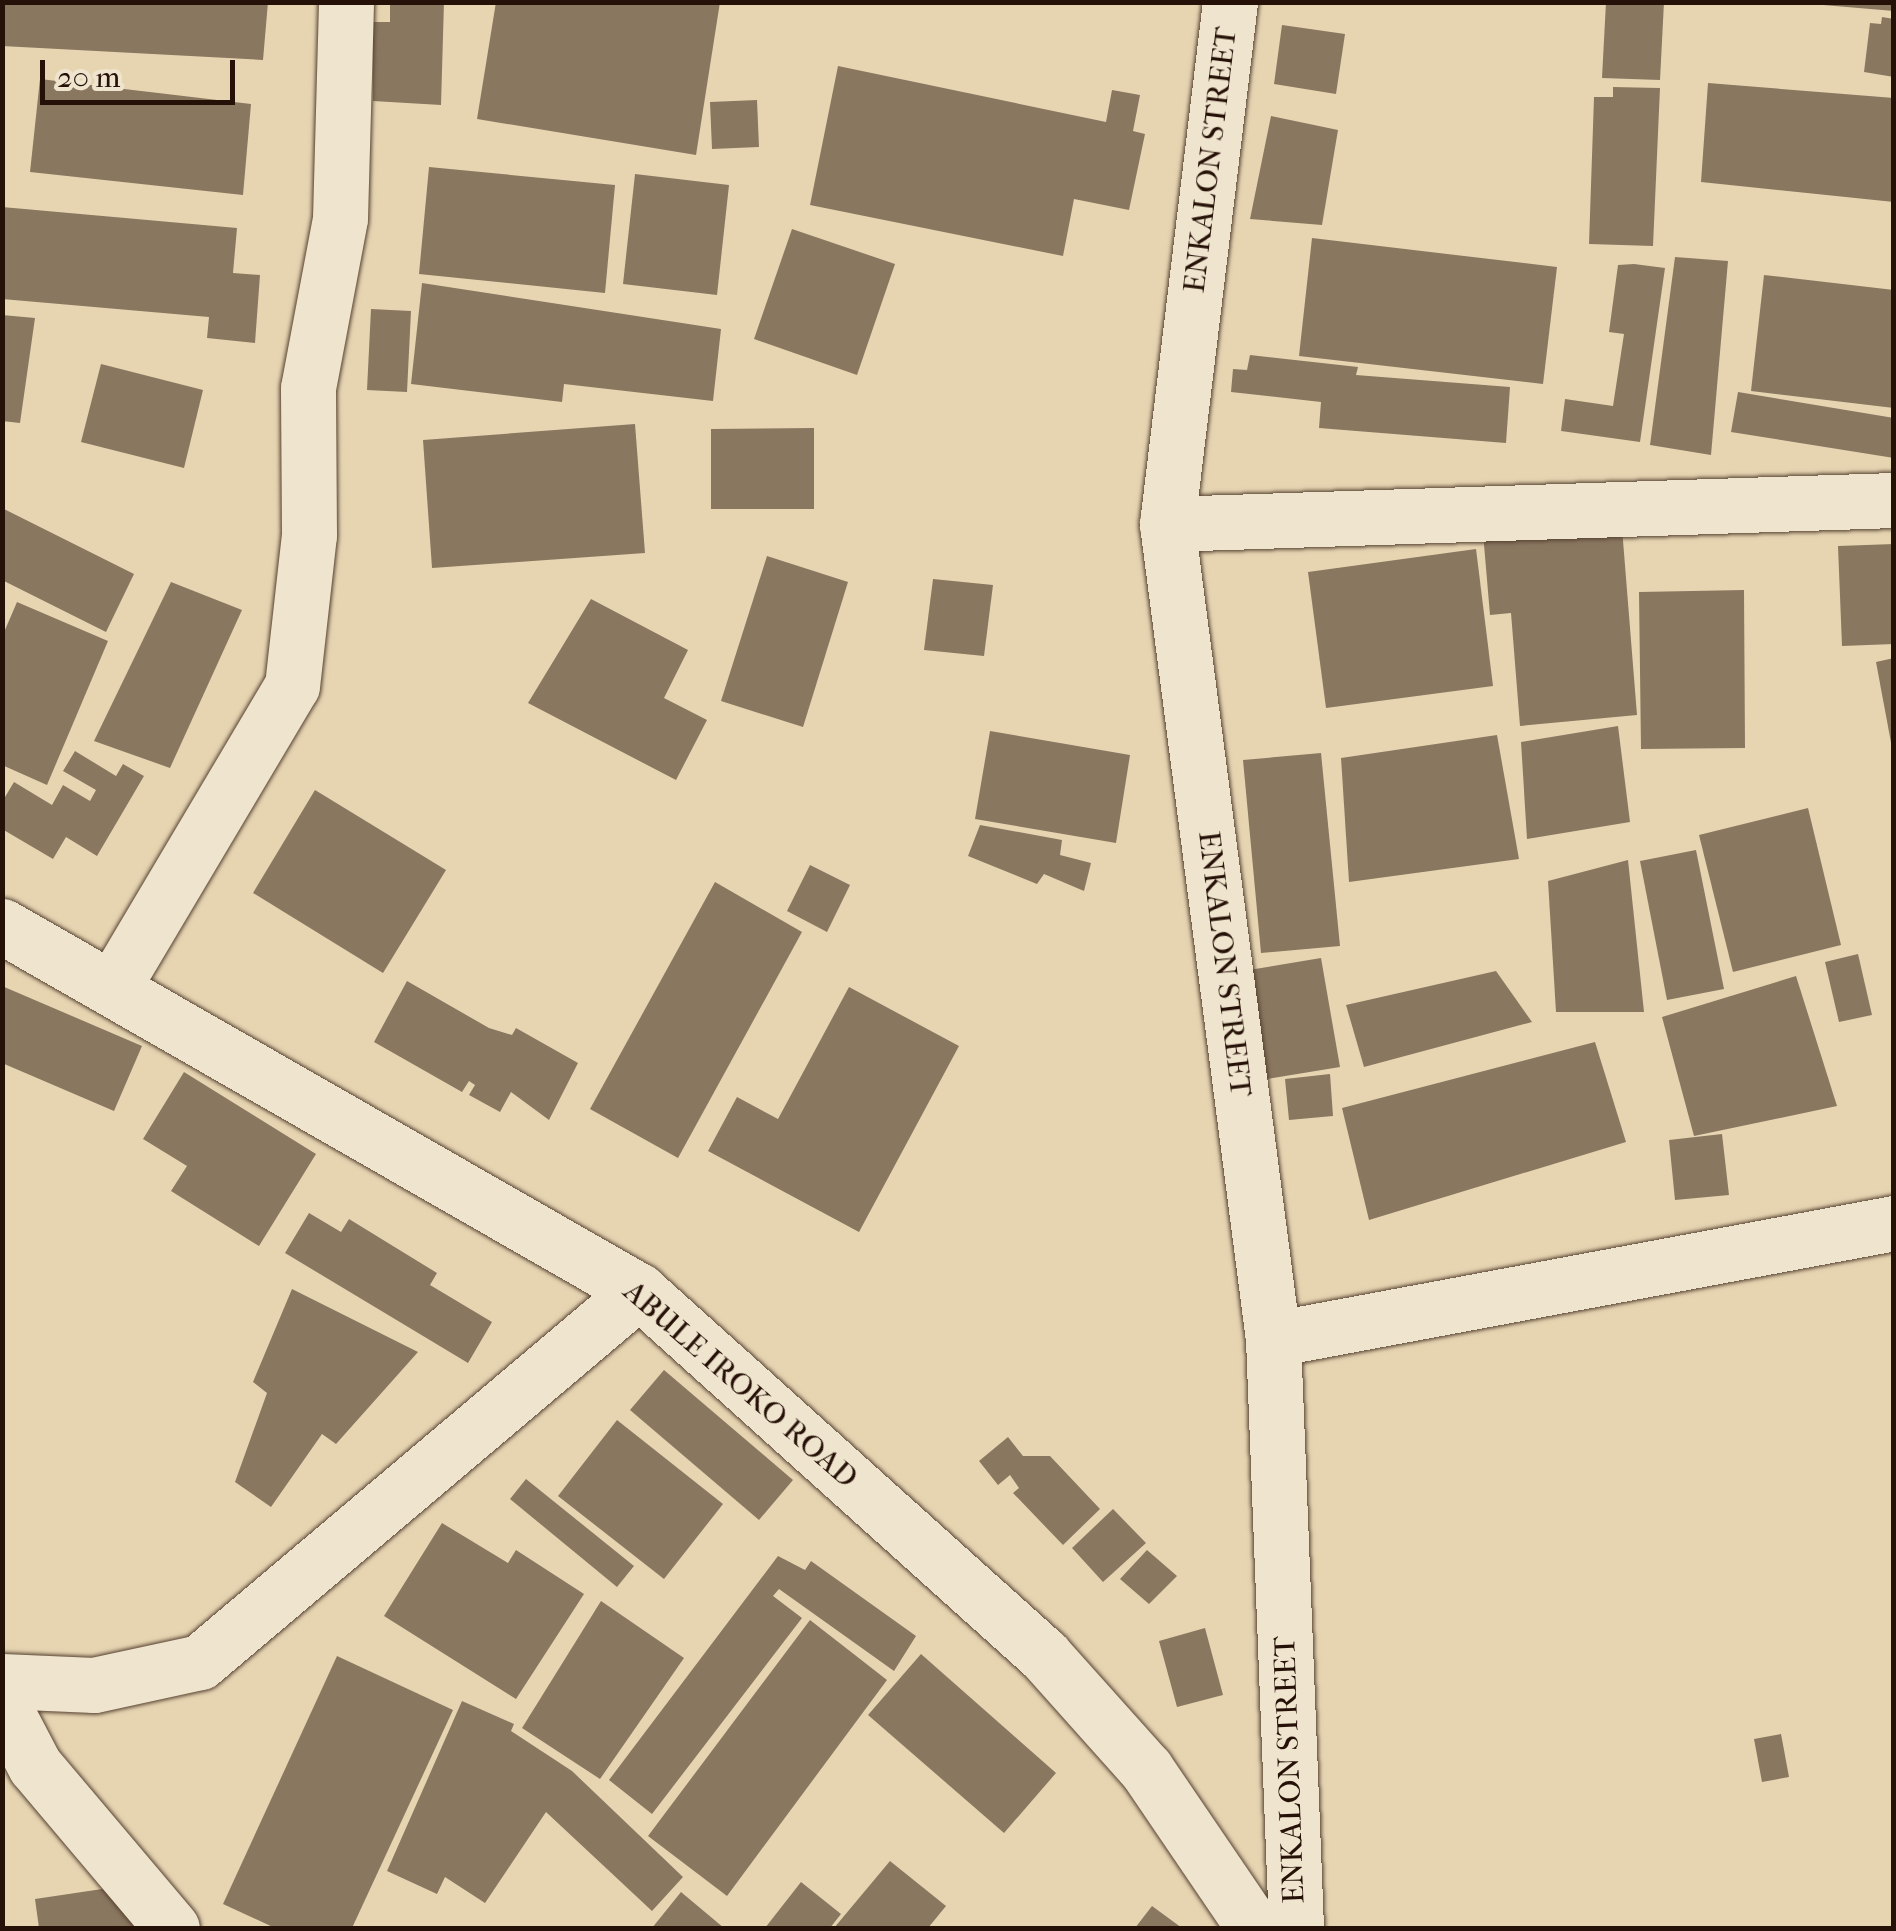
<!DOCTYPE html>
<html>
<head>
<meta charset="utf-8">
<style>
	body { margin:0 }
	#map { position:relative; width:1896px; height:1931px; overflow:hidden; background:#e7d5b2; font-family:"IM FELL French Canon",serif }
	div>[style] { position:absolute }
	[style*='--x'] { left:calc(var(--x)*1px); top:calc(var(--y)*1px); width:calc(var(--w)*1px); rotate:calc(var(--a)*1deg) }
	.building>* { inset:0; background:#8a7760 }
	.roads { filter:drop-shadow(0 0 2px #564232) drop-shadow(0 0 2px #564232) }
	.street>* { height:55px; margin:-27.5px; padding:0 27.5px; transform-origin:27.5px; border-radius:27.5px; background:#efe4cd }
	.secondary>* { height:55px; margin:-27.5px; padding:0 27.5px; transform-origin:27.5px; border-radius:27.5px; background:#efe4cd }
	span { translate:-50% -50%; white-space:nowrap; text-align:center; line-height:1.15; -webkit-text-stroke:8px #efe4cd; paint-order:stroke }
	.street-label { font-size:30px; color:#251107 }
	.frame { position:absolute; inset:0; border:5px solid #251107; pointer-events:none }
	.scale { position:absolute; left:40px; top:60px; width:195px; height:45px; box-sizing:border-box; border:5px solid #251107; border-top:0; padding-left:12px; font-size:30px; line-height:35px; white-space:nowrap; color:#251107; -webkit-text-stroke:8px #efe4cd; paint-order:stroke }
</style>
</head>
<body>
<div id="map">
	<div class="building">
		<div style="clip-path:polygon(2px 2px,268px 2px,263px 60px,2px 46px)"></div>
		<div style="clip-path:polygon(390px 2px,444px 2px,441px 105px,373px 101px,373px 22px,390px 22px)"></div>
		<div style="clip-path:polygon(496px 2px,720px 2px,696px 155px,477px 119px)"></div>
		<div style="clip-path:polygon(1606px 2px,1664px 2px,1660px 80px,1602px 78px)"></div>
		<div style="clip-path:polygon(1823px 2px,1894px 2px,1894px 11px,1823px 5px)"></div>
		<div style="clip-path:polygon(1882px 17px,1894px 19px,1894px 77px,1864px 72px,1870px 23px,1881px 24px)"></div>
		<div style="clip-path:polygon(1282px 25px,1345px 34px,1336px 94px,1274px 84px)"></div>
		<div style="clip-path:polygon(838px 66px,1106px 122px,1112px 90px,1140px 95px,1133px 131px,1145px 134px,1129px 210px,1074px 199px,1063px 256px,810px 205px)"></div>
		<div style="clip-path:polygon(40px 79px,251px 104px,243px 195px,30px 172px)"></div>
		<div style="clip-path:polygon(1708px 83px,1894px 98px,1894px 202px,1701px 182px)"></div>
		<div style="clip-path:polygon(1613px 87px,1660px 88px,1653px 246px,1589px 244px,1594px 97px,1613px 97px)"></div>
		<div style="clip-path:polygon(757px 100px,759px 147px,712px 149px,710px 102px)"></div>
		<div style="clip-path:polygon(1271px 116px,1338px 130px,1322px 225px,1250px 219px)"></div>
		<div style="clip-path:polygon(429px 167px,615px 185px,605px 293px,419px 274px)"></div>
		<div style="clip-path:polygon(635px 174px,729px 185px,717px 295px,623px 284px)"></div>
		<div style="clip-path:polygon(2px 207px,237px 228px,233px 273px,260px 275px,255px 343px,207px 338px,209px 317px,2px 299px)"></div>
		<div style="clip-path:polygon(792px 229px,895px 264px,857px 375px,754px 339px)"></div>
		<div style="clip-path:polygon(1312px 238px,1557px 267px,1543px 384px,1299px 356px)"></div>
		<div style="clip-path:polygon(1675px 257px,1728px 261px,1711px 455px,1650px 445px)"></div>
		<div style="clip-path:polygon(1634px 264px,1665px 268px,1640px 442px,1561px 431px,1565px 399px,1613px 406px,1624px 334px,1609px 332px,1618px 265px)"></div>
		<div style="clip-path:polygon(1764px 275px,1894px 290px,1894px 408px,1751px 391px)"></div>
		<div style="clip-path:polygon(422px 283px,721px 329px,713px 401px,564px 384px,562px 402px,411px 384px)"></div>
		<div style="clip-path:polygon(371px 309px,411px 311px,407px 392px,367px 390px)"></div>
		<div style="clip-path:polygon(2px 315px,35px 318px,20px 423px,2px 421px)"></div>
		<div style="clip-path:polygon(1250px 355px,1358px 367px,1356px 375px,1510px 387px,1506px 443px,1319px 428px,1321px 402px,1231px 392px,1233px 369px,1247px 370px)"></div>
		<div style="clip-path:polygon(101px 364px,203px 390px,184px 468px,81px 442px)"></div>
		<div style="clip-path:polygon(1738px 392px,1894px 418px,1894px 458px,1731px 432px)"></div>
		<div style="clip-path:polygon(635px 424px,645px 553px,432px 568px,423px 440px)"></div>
		<div style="clip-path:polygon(814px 428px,814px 509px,711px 509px,711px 429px)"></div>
		<div style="clip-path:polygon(2px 508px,134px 574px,106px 632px,2px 580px)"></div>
		<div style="clip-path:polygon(1622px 528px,1637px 715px,1520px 726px,1511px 613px,1490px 615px,1483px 533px)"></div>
		<div style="clip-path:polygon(1894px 544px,1894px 644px,1842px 646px,1838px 546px)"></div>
		<div style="clip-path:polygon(1476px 549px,1493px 686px,1326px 708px,1308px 572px)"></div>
		<div style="clip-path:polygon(767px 556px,848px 582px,803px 727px,721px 701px)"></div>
		<div style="clip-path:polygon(933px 579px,993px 585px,984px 656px,924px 650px)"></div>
		<div style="clip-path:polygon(171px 582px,242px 610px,170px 768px,94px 741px)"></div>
		<div style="clip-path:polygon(1744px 590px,1745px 748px,1641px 749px,1639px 592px)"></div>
		<div style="clip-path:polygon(591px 599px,688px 650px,664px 698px,707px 720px,676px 780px,528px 703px)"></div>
		<div style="clip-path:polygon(17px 602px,108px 641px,47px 785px,2px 765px,2px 637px)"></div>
		<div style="clip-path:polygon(1894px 658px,1894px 748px,1892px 748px,1876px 662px)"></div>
		<div style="clip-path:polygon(1618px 726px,1630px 822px,1527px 839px,1521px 742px)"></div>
		<div style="clip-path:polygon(990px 731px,1130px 755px,1116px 843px,975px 819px)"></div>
		<div style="clip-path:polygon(1497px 735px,1519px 859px,1349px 882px,1341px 758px)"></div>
		<div style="clip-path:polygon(75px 751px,116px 776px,123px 764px,144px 776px,97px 856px,66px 837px,53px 859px,2px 829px,2px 802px,14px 782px,52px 805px,63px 785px,90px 801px,96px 790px,63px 771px)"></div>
		<div style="clip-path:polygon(1321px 753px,1340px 946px,1261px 953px,1243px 760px)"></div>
		<div style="clip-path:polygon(315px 790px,446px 870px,383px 973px,253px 893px)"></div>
		<div style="clip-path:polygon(1808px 808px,1841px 945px,1733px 972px,1699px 835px)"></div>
		<div style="clip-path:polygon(980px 825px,1062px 840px,1060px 855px,1091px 863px,1084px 891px,1044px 874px,1037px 884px,968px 856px)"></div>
		<div style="clip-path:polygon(1696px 850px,1724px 989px,1667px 1000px,1640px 861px)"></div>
		<div style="clip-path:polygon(1628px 860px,1644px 1012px,1556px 1012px,1548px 881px)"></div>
		<div style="clip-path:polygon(810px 865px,850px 885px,827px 932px,787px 911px)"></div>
		<div style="clip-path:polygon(715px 882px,802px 932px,678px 1158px,590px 1109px)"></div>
		<div style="clip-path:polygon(1858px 954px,1872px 1015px,1839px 1022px,1825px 962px)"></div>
		<div style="clip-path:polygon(1321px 958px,1340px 1067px,1267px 1079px,1249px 970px)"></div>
		<div style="clip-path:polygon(1496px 971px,1532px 1022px,1364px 1067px,1346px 1005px)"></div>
		<div style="clip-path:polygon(1796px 976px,1837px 1106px,1694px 1136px,1662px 1017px)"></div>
		<div style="clip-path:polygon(407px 981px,489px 1028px,512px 1035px,516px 1028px,578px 1063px,549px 1120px,511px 1092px,500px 1112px,469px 1095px,475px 1085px,469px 1081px,462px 1092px,374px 1042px)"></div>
		<div style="clip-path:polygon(2px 986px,142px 1046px,114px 1111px,2px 1063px)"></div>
		<div style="clip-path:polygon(849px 987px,959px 1046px,859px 1232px,708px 1151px,737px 1097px,778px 1119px)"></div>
		<div style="clip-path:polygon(1595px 1042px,1626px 1142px,1369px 1220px,1342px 1108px)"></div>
		<div style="clip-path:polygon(184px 1072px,316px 1154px,259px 1246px,171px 1191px,187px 1166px,143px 1139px)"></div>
		<div style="clip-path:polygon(1330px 1074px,1333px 1116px,1289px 1120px,1285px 1079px)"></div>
		<div style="clip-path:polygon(1722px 1134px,1729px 1195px,1675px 1200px,1669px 1140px)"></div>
		<div style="clip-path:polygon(309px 1213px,341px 1232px,349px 1219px,437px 1273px,430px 1285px,492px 1322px,468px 1363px,285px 1253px)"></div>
		<div style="clip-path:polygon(292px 1289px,418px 1352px,336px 1444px,322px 1434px,271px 1507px,235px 1482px,267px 1393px,253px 1382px)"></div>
		<div style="clip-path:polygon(664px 1370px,793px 1480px,759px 1520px,630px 1410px)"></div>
		<div style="clip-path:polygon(617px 1420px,723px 1504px,664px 1579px,558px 1496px)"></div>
		<div style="clip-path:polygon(1008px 1437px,1023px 1456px,1050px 1456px,1100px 1509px,1063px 1545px,1013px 1493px,1019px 1488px,1010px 1475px,998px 1485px,979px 1461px)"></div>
		<div style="clip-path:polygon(526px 1479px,634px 1566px,617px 1587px,510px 1499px)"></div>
		<div style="clip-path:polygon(1113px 1509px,1146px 1543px,1103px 1582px,1072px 1548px)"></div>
		<div style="clip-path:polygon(442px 1523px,508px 1563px,516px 1550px,584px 1594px,516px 1699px,384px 1616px)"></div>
		<div style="clip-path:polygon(1147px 1550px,1177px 1576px,1149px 1604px,1120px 1579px)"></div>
		<div style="clip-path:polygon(778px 1556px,805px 1570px,811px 1561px,916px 1636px,894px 1671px,779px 1589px,773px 1596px,802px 1618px,652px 1814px,609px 1780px)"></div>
		<div style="clip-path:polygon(601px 1601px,684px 1658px,600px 1779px,522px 1728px)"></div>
		<div style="clip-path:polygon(810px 1620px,887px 1680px,727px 1896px,648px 1836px)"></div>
		<div style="clip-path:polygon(1205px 1628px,1223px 1695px,1177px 1707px,1159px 1641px)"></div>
		<div style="clip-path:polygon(921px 1654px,1056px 1773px,1004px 1833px,868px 1715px)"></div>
		<div style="clip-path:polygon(337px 1656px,453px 1710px,352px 1928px,275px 1928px,223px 1904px)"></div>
		<div style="clip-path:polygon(462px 1701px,514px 1724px,511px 1731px,572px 1771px,683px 1877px,652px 1911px,546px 1812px,485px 1903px,445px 1877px,437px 1894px,387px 1871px)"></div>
		<div style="clip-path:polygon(1781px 1734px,1789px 1777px,1762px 1782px,1754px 1739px)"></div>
		<div style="clip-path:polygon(890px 1861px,946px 1906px,928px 1928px,834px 1928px)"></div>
		<div style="clip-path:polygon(801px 1882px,841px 1914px,830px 1928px,765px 1928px)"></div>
		<div style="clip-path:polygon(129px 1885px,135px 1928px,39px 1928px,35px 1899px)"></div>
		<div style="clip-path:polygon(681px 1892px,724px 1928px,652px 1928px)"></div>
		<div style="clip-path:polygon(1152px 1906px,1182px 1928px,1135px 1928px)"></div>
	</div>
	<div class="roads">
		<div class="street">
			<div style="--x:1230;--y:2;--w:526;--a:96.88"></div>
			<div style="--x:1167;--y:524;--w:822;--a:82.59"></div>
			<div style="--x:1273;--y:1339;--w:589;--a:87.76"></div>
			<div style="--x:1167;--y:524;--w:727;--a:-1.89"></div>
			<div style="--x:113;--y:987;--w:350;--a:-59.3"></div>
			<div style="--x:292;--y:686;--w:152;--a:-83.6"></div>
			<div style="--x:309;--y:535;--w:147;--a:-90.4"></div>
			<div style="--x:308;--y:388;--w:173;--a:-79.3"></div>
			<div style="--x:340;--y:218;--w:216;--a:-88.4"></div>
			<div style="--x:1273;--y:1339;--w:632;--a:-10.58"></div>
			<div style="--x:2;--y:1681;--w:92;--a:2.5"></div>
			<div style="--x:94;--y:1685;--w:108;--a:-12.2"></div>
			<div style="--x:200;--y:1662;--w:575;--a:-40.2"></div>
			<div style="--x:2;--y:1703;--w:71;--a:62.4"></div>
			<div style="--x:35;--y:1766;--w:212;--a:49.8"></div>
		</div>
		<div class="secondary">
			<div style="--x:2;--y:926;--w:734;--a:29.81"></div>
			<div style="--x:639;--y:1291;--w:545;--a:41.95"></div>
			<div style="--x:1044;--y:1655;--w:153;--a:48.2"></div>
			<div style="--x:1146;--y:1769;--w:192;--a:55.8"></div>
		</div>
	</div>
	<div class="street-label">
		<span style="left:1211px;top:160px;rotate:-83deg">ENKALON STREET</span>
		<span style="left:1224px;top:964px;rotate:83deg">ENKALON STREET</span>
		<span style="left:740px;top:1385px;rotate:41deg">ABULE IROKO ROAD</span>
		<span style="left:1290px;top:1770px;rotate:-92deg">ENKALON STREET</span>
	</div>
	<div class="frame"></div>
	<div class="scale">20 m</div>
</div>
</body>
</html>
